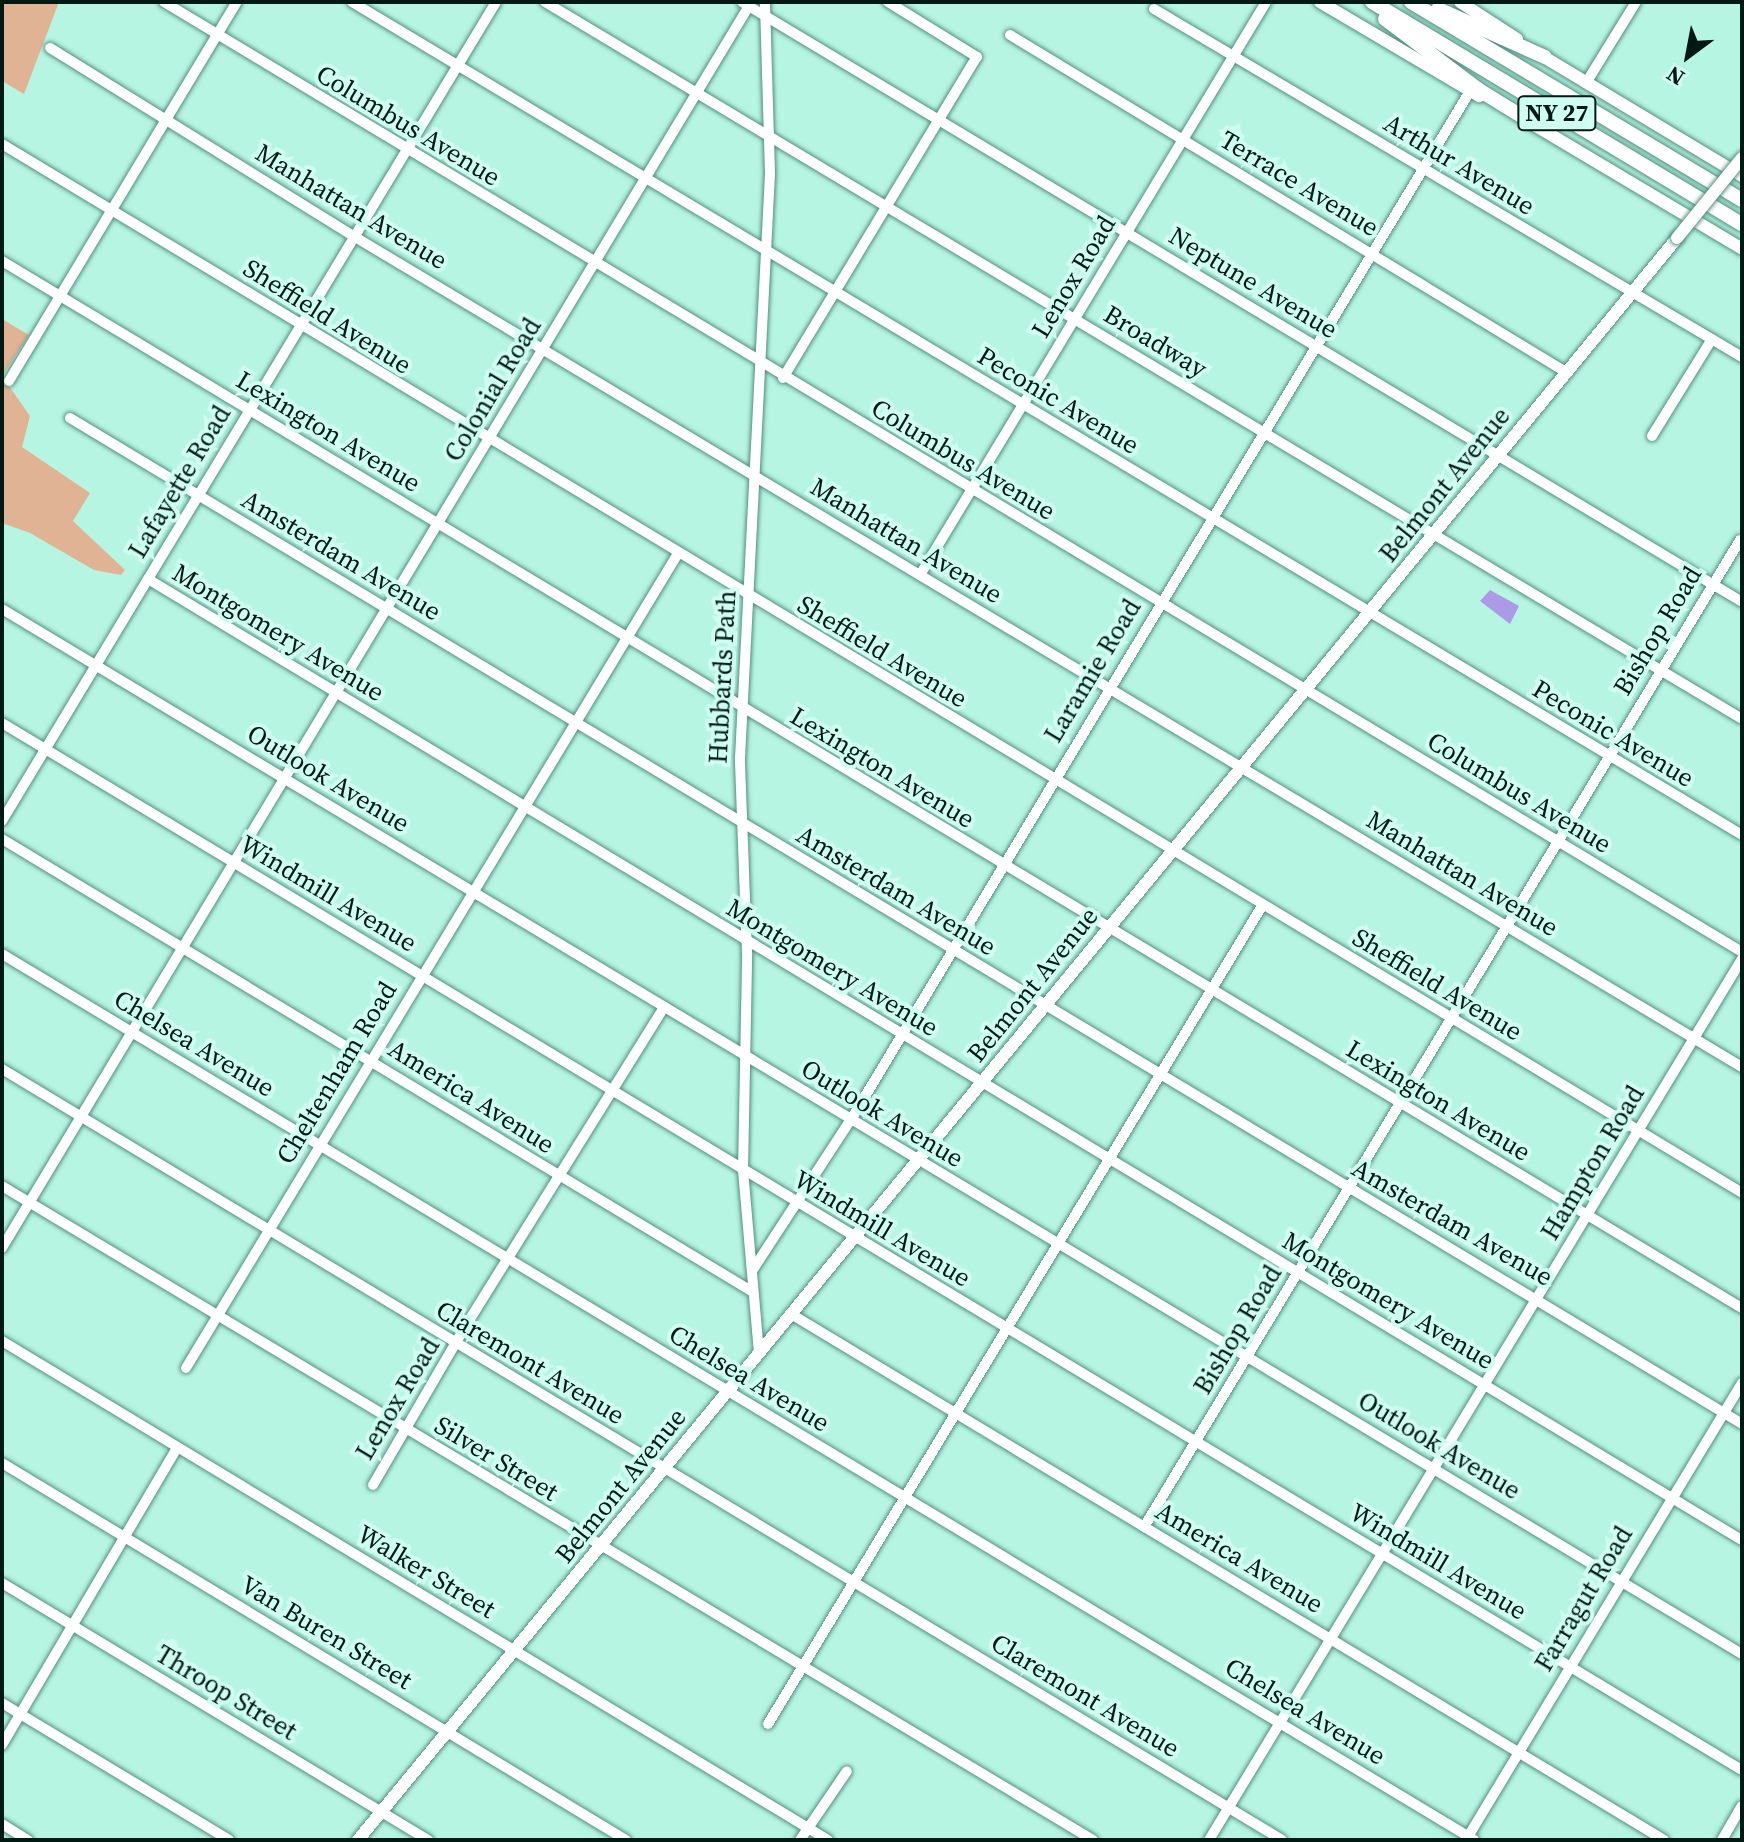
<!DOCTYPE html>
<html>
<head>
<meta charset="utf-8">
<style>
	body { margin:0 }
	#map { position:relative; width:1744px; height:1842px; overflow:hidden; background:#b6f5e2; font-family:"Source Serif 4",serif }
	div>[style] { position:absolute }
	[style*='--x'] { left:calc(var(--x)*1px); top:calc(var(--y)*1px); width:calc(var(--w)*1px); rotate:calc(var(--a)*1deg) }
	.green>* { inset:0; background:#e1b395 }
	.water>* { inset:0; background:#ad9ae7 }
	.roads { filter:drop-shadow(0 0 2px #538f7f) drop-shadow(0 0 2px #538f7f) }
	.minor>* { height:10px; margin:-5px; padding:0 5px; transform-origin:5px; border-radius:5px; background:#fff }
	.major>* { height:12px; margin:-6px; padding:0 6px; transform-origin:6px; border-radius:6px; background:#fff }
	.highway>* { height:14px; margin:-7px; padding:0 7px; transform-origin:7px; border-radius:7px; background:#fff }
	.bridges { filter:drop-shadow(0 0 2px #538f7f) drop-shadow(0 0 2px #538f7f) }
	.major-bridge>* { height:12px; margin:-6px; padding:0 6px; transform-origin:6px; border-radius:6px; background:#fff }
	span { translate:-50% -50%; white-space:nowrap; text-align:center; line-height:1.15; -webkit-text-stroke:8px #cefff0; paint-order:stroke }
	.shield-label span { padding:2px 6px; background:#cefff0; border:2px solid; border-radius:6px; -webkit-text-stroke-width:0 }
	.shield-label { font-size:24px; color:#011913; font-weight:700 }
	.street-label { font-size:26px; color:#011913 }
	.frame { position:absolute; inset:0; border:4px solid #011913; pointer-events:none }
	.north { position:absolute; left:1648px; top:16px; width:80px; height:80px; -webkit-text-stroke:6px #cefff0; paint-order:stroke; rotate:212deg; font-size:22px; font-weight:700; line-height:32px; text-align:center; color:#011913 }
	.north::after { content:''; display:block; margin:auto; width:28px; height:36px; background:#011913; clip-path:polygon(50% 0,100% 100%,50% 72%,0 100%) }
</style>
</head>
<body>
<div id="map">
	<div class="green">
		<div style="clip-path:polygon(2px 2px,59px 2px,24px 94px,2px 81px)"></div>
		<div style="clip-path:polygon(2px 319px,29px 335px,2px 376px,30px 416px,22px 447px,90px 493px,73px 521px,125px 570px,121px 575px,94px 570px,30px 533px,2px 523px)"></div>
	</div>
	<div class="water">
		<div style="clip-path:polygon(1490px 590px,1519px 606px,1510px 624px,1480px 601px)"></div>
	</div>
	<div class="roads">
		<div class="minor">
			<div style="--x:164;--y:2;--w:1842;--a:31.05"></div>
			<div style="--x:352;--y:2;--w:1620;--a:30.93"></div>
			<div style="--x:545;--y:2;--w:1395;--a:30.92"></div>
			<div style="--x:742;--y:2;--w:1166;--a:30.96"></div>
			<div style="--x:1154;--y:9;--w:683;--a:30.62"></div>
			<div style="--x:1010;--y:35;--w:650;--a:31.22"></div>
			<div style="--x:50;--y:48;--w:359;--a:31.8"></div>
			<div style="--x:355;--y:237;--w:1616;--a:30.9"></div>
			<div style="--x:1586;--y:83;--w:95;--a:-58.3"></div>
			<div style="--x:2;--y:144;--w:2032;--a:31.08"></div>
			<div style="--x:2;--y:261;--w:2031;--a:31.04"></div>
			<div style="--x:783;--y:378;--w:375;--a:-58.9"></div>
			<div style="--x:977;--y:57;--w:105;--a:-148.3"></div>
			<div style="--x:9;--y:381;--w:442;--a:-59"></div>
			<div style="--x:70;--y:418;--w:1951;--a:31.03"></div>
			<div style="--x:1652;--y:436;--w:114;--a:-58.3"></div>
			<div style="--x:920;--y:575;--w:669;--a:-58.87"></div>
			<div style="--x:148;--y:579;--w:1861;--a:31.09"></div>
			<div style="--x:2;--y:609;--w:2030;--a:30.99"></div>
			<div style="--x:2;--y:723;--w:2031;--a:31.04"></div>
			<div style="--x:2;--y:821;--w:956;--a:-58.9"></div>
			<div style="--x:2;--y:839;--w:877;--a:31.1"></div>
			<div style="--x:2;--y:954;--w:1718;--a:31.04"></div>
			<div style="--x:2;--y:1069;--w:1494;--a:31.06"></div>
			<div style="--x:2;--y:1186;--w:1272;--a:30.94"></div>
			<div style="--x:2;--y:1248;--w:1449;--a:-58.98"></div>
			<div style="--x:752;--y:1271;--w:189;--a:-56.9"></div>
			<div style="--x:855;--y:1113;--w:1193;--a:-58.96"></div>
			<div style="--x:791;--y:1314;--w:1019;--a:31.07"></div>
			<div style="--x:2;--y:1341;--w:965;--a:31.14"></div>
			<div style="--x:759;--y:1353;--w:183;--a:-95"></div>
			<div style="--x:743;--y:1171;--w:218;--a:-88.9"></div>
			<div style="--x:747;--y:953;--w:195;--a:-92.1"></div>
			<div style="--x:740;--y:758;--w:586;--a:-87.06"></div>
			<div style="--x:770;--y:173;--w:171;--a:-91.7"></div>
			<div style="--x:186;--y:1368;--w:950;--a:-58.87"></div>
			<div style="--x:2;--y:1463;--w:729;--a:31.14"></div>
			<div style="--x:373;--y:1485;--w:183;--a:-59.8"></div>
			<div style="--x:465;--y:1327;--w:375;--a:-58.1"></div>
			<div style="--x:1144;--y:1527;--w:1153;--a:-58.87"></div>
			<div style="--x:2;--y:1583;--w:498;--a:31.1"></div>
			<div style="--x:2;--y:1703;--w:265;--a:31.1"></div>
			<div style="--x:768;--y:1724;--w:956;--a:-58.87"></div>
			<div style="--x:2;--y:1745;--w:345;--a:-59.5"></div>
			<div style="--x:2;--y:1824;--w:31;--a:32"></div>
			<div style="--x:800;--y:1840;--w:83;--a:-55.7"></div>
			<div style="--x:1209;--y:1840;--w:1030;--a:-58.83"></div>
			<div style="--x:1466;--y:1840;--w:534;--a:-58.87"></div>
			<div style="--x:1722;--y:1840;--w:39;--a:-60"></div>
		</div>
		<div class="major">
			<div style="--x:1320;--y:2;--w:185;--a:30.6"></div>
			<div style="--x:1460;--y:2;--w:68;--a:33"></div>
			<div style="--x:1539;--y:54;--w:237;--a:31"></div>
			<div style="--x:1531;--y:123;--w:246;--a:30.8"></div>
			<div style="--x:358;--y:1840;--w:2075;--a:-50.53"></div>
		</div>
		<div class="highway">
			<div style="--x:1372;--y:2;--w:431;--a:31"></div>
			<div style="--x:1411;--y:2;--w:386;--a:30.9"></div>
			<div style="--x:1438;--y:9;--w:117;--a:24.2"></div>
			<div style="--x:1385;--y:19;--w:118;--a:37.1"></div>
			<div style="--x:1479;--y:90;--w:67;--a:31.6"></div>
		</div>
	</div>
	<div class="bridges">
		<div class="major-bridge">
			<div style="--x:1677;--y:238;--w:103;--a:-50.9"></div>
		</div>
	</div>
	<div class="shield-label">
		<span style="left:1557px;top:113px">NY 27</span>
	</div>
	<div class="street-label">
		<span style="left:408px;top:126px;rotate:31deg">Columbus Avenue</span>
		<span style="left:1459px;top:165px;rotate:31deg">Arthur Avenue</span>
		<span style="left:1299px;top:184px;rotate:31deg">Terrace Avenue</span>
		<span style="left:351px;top:207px;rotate:31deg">Manhattan Avenue</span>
		<span style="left:1074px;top:277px;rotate:-59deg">Lenox Road</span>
		<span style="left:1253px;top:283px;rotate:31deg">Neptune Avenue</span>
		<span style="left:327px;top:317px;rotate:32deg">Sheffield Avenue</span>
		<span style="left:1155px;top:342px;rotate:31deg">Broadway</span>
		<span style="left:493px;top:390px;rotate:-59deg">Colonial Road</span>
		<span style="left:1058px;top:401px;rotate:31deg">Peconic Avenue</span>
		<span style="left:328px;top:432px;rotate:31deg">Lexington Avenue</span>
		<span style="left:963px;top:460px;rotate:31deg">Columbus Avenue</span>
		<span style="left:180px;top:482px;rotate:-59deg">Lafayette Road</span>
		<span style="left:1445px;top:485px;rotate:-51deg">Belmont Avenue</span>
		<span style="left:906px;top:541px;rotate:31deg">Manhattan Avenue</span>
		<span style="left:341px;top:556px;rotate:31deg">Amsterdam Avenue</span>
		<span style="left:1658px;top:631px;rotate:-59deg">Bishop Road</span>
		<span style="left:278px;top:633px;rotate:31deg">Montgomery Avenue</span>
		<span style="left:882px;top:652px;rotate:31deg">Sheffield Avenue</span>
		<span style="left:1093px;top:671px;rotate:-59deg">Laramie Road</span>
		<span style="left:723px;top:677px;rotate:-87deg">Hubbards Path</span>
		<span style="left:1613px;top:734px;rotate:31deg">Peconic Avenue</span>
		<span style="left:882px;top:768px;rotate:31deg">Lexington Avenue</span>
		<span style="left:328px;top:779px;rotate:31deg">Outlook Avenue</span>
		<span style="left:1519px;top:793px;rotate:31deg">Columbus Avenue</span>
		<span style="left:1462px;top:874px;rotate:31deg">Manhattan Avenue</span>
		<span style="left:896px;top:891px;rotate:31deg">Amsterdam Avenue</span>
		<span style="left:328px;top:894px;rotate:31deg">Windmill Avenue</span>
		<span style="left:832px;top:968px;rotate:31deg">Montgomery Avenue</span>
		<span style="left:1033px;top:985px;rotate:-51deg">Belmont Avenue</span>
		<span style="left:1437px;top:985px;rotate:31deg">Sheffield Avenue</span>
		<span style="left:194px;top:1044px;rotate:31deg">Chelsea Avenue</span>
		<span style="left:337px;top:1073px;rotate:-59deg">Cheltenham Road</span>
		<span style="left:471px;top:1097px;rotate:32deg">America Avenue</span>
		<span style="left:1438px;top:1101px;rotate:31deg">Lexington Avenue</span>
		<span style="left:882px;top:1114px;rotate:31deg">Outlook Avenue</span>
		<span style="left:1593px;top:1163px;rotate:-59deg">Hampton Road</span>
		<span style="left:1452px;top:1223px;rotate:30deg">Amsterdam Avenue</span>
		<span style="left:882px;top:1229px;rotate:31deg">Windmill Avenue</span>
		<span style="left:1388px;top:1301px;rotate:31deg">Montgomery Avenue</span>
		<span style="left:1238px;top:1330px;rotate:-59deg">Bishop Road</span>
		<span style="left:530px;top:1363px;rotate:31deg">Claremont Avenue</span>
		<span style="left:749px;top:1379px;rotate:31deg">Chelsea Avenue</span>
		<span style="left:398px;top:1399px;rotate:-59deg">Lenox Road</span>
		<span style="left:1439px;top:1446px;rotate:31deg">Outlook Avenue</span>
		<span style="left:496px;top:1459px;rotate:31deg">Silver Street</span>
		<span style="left:621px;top:1486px;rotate:-51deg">Belmont Avenue</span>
		<span style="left:1239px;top:1558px;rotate:31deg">America Avenue</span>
		<span style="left:1438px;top:1562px;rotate:31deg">Windmill Avenue</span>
		<span style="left:426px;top:1572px;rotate:31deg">Walker Street</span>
		<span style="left:1584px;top:1599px;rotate:-59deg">Farragut Road</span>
		<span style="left:326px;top:1633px;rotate:31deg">Van Buren Street</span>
		<span style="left:226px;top:1693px;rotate:31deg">Throop Street</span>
		<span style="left:1085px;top:1696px;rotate:31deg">Claremont Avenue</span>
		<span style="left:1305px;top:1712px;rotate:31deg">Chelsea Avenue</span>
	</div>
	<div class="frame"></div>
	<div class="north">N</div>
</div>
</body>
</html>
